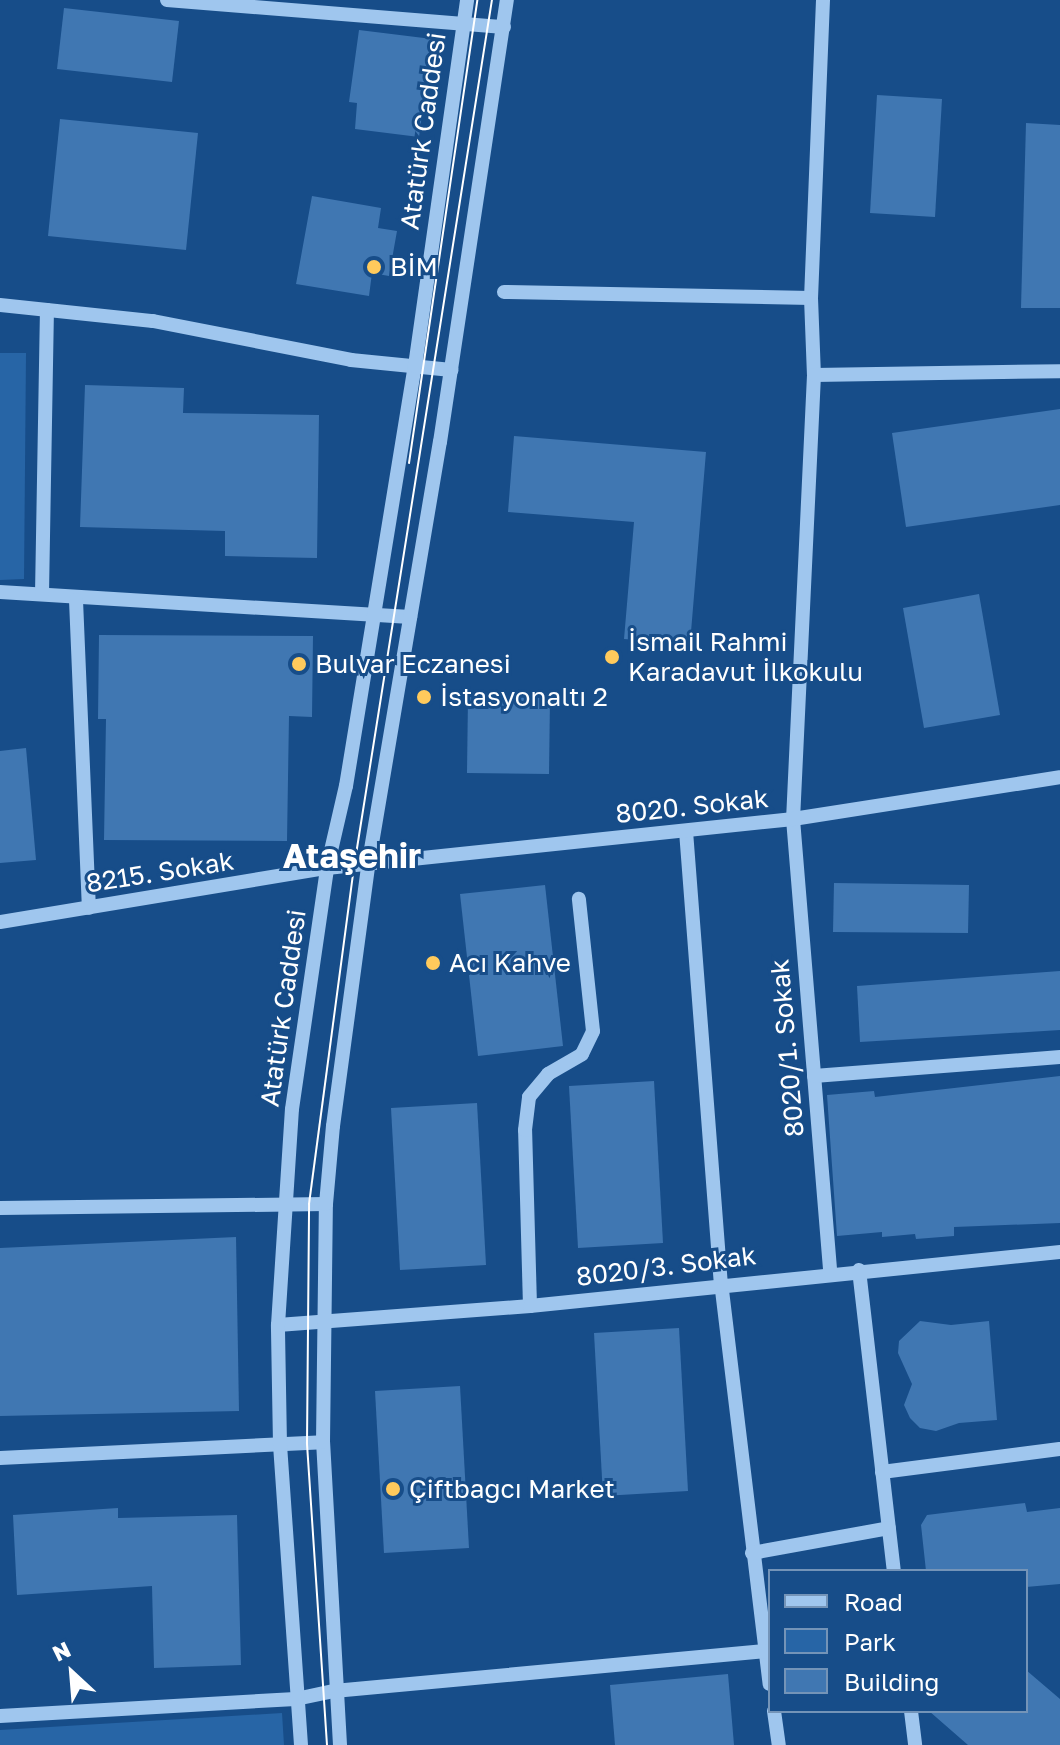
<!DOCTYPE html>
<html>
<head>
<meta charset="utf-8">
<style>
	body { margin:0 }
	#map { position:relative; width:1060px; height:1745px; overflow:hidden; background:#174d89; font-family:"Golos Text",sans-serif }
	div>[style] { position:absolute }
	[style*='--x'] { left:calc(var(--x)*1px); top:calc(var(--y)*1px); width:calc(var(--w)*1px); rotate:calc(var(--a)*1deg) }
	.green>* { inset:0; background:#2765a6 }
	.building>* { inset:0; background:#4077b2 }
	.minor>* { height:14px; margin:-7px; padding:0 7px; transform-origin:7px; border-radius:7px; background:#9fc6ee }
	.tram>* { height:2px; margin:-1px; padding:0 1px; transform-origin:1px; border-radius:1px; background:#fff }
	.dots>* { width:22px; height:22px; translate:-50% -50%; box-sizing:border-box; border:4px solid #174d89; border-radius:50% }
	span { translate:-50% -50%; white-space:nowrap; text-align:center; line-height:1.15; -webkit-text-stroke:6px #174d89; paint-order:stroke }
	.street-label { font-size:26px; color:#fff }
	.poi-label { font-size:26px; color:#fff }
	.left { translate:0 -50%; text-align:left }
	.district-label { font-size:34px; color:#fff; font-weight:700 }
	.legend { position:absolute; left:768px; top:1569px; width:260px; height:144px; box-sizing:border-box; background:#174d89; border:2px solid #7494b8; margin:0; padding:10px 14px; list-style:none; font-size:24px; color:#fff }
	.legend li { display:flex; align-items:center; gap:16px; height:40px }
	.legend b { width:40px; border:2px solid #7494b8 }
	.north { position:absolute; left:32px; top:1633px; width:80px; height:80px; -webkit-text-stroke:6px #174d89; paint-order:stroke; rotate:334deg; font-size:22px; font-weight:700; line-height:32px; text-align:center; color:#fff }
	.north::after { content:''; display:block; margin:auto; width:28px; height:36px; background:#fff; clip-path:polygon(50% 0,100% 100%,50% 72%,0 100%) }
</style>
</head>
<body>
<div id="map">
	<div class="green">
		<div style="clip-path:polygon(0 353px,26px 353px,24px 579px,0 580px)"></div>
		<div style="clip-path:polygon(282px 1713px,284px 1745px,0 1745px,0 1730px)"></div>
	</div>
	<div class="building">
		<div style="clip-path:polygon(64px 8px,179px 21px,172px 82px,57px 69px)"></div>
		<div style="clip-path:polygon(359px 30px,432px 39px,419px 137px,355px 129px,357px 103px,349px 102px)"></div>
		<div style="clip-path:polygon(877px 95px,942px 99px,935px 217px,870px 213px)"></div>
		<div style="clip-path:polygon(60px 119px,198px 133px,186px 250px,48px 236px)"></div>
		<div style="clip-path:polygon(1026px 123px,1060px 125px,1060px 308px,1021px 308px)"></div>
		<div style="clip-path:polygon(312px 196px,381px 208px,378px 228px,397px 231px,389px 276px,372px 273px,369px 296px,296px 284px)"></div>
		<div style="clip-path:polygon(85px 385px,184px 388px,183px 413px,319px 415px,317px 558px,225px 556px,225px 531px,80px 527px)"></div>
		<div style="clip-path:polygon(1060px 409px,1060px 505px,906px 527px,892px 433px)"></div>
		<div style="clip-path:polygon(514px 436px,706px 452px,690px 644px,624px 639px,634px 522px,508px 512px)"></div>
		<div style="clip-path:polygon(979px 594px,1000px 715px,924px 728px,903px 608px)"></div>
		<div style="clip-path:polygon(99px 635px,313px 636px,312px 717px,289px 716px,287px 841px,104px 840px,106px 719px,98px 719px)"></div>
		<div style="clip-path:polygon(468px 697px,550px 698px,549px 774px,467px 773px)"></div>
		<div style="clip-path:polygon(26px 748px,36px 860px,0 863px,0 751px)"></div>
		<div style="clip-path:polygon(834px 883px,969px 885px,968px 933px,833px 932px)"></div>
		<div style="clip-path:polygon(545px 885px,563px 1046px,478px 1056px,460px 894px)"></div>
		<div style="clip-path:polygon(1060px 971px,1060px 1030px,860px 1042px,857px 986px)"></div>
		<div style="clip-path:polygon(1060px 1076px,1060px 1223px,954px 1227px,954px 1236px,916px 1239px,915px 1234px,882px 1237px,882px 1232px,837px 1236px,827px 1095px,874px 1091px,875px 1097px)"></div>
		<div style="clip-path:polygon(654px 1081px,663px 1243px,578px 1248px,569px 1086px)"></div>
		<div style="clip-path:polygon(477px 1103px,486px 1265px,400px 1270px,391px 1108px)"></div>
		<div style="clip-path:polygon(236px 1237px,239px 1411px,0 1416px,0 1248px)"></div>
		<div style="clip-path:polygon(920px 1321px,951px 1325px,989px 1321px,997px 1420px,959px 1423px,936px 1431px,920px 1428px,910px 1418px,904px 1405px,912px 1384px,898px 1353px,899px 1341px)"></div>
		<div style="clip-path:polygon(679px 1328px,688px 1491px,603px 1496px,594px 1333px)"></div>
		<div style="clip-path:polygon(460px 1386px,469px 1548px,384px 1553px,375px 1391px)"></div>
		<div style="clip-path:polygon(1025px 1503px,1027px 1512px,1060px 1508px,1060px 1584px,1026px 1587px,1026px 1571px,926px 1571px,921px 1525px,927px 1515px)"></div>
		<div style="clip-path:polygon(118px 1508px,118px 1518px,237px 1515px,241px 1665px,154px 1668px,152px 1586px,17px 1595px,13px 1515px)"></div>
		<div style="clip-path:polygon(1026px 1670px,1060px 1699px,1060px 1745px,968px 1745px,929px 1711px,1026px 1711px)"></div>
		<div style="clip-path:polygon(728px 1674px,734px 1745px,615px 1745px,610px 1685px)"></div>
	</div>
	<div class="minor">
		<div style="--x:167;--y:0;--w:338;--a:4.6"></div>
		<div style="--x:823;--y:0;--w:298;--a:92.3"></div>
		<div style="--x:811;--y:298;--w:77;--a:87.8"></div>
		<div style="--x:814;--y:375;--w:444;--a:92.7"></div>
		<div style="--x:793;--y:819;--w:456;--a:85.3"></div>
		<div style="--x:504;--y:292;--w:307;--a:1.1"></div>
		<div style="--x:0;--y:305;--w:154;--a:6"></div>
		<div style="--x:153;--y:321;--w:202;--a:11.1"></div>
		<div style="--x:351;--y:360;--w:101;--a:5.7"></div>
		<div style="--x:814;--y:375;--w:246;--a:-0.9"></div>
		<div style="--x:0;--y:592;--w:411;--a:3.5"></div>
		<div style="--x:42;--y:594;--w:284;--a:-89"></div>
		<div style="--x:76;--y:600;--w:308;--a:87.6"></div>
		<div style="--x:686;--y:831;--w:452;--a:85.6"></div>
		<div style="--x:721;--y:1282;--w:405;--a:83.1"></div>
		<div style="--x:0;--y:922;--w:331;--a:-9.4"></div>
		<div style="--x:327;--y:868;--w:469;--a:-6"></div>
		<div style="--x:793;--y:819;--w:270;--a:-8.9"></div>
		<div style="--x:814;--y:1076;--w:247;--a:-4.4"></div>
		<div style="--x:0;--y:1208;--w:326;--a:-0.7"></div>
		<div style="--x:859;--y:1270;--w:303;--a:83.4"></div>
		<div style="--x:530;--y:1306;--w:176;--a:-91.6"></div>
		<div style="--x:525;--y:1130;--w:33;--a:-83"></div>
		<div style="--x:529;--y:1097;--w:30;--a:-50"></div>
		<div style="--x:548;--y:1074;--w:39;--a:-30"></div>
		<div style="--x:582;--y:1054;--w:25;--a:-64"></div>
		<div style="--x:593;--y:1031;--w:133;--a:-96.1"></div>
		<div style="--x:278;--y:1325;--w:253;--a:-4.3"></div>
		<div style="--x:530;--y:1306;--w:533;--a:-5.82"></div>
		<div style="--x:0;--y:1458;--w:323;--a:-2.8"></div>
		<div style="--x:882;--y:1472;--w:179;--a:-7.4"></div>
		<div style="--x:752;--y:1553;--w:139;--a:-10.3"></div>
		<div style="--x:774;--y:1711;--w:34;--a:82"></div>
		<div style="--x:911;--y:1711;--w:34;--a:83"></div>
		<div style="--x:0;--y:1716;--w:296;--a:-3.3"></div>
		<div style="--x:296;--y:1699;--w:39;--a:-12"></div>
		<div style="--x:334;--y:1691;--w:433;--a:-5.3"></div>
		<div style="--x:301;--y:1745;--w:301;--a:-94"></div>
		<div style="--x:280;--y:1445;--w:120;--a:-91"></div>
		<div style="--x:278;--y:1325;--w:216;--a:-86.3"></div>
		<div style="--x:292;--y:1109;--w:244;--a:-81.7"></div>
		<div style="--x:327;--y:868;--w:84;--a:-77"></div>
		<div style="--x:346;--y:786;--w:426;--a:-80.7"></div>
		<div style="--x:415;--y:366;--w:370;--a:-81.9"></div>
		<div style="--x:340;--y:1745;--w:303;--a:-93.2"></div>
		<div style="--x:323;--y:1442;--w:238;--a:-89.3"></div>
		<div style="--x:326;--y:1204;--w:78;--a:-84.9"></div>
		<div style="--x:333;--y:1126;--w:261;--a:-82.3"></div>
		<div style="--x:368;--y:867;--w:431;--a:-80.4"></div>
		<div style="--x:440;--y:442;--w:447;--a:-81.4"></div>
	</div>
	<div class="tram">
		<div style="--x:409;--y:463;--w:468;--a:-81.6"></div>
		<div style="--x:327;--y:1745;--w:303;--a:-93.8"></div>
		<div style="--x:307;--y:1443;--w:239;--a:-89.5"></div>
		<div style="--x:309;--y:1204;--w:340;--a:-82.4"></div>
		<div style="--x:354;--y:867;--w:878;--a:-80.96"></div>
	</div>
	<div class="dots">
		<div style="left:374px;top:267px;background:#ffca5c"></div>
		<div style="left:612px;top:657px;background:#ffca5c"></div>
		<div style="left:299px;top:664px;background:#ffca5c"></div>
		<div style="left:424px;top:697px;background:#ffca5c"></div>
		<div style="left:433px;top:963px;background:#ffca5c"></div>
		<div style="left:393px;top:1489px;background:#ffca5c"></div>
	</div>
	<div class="street-label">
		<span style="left:423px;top:131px;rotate:-82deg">Atatürk Caddesi</span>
		<span style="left:692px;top:806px;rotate:-6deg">8020. Sokak</span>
		<span style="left:160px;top:872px;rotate:-9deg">8215. Sokak</span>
		<span style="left:283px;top:1008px;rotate:-82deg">Atatürk Caddesi</span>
		<span style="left:787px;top:1048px;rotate:-95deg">8020/1. Sokak</span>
		<span style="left:666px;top:1266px;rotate:-7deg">8020/3. Sokak</span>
	</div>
	<div class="poi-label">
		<span class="left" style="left:390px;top:267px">BİM</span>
		<span class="left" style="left:628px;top:657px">İsmail Rahmi<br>Karadavut İlkokulu</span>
		<span class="left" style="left:315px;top:664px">Bulvar Eczanesi</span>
		<span class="left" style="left:440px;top:697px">İstasyonaltı 2</span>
		<span class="left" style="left:449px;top:963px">Acı Kahve</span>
		<span class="left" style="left:409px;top:1489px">Çiftbağcı Market</span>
	</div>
	<div class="district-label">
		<span style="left:352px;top:856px">Ataşehir</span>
	</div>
	<ul class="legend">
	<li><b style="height:10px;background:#9fc6ee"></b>Road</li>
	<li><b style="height:22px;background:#2765a6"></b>Park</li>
	<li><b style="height:22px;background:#4077b2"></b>Building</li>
	</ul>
	<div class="north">N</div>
</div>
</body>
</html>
